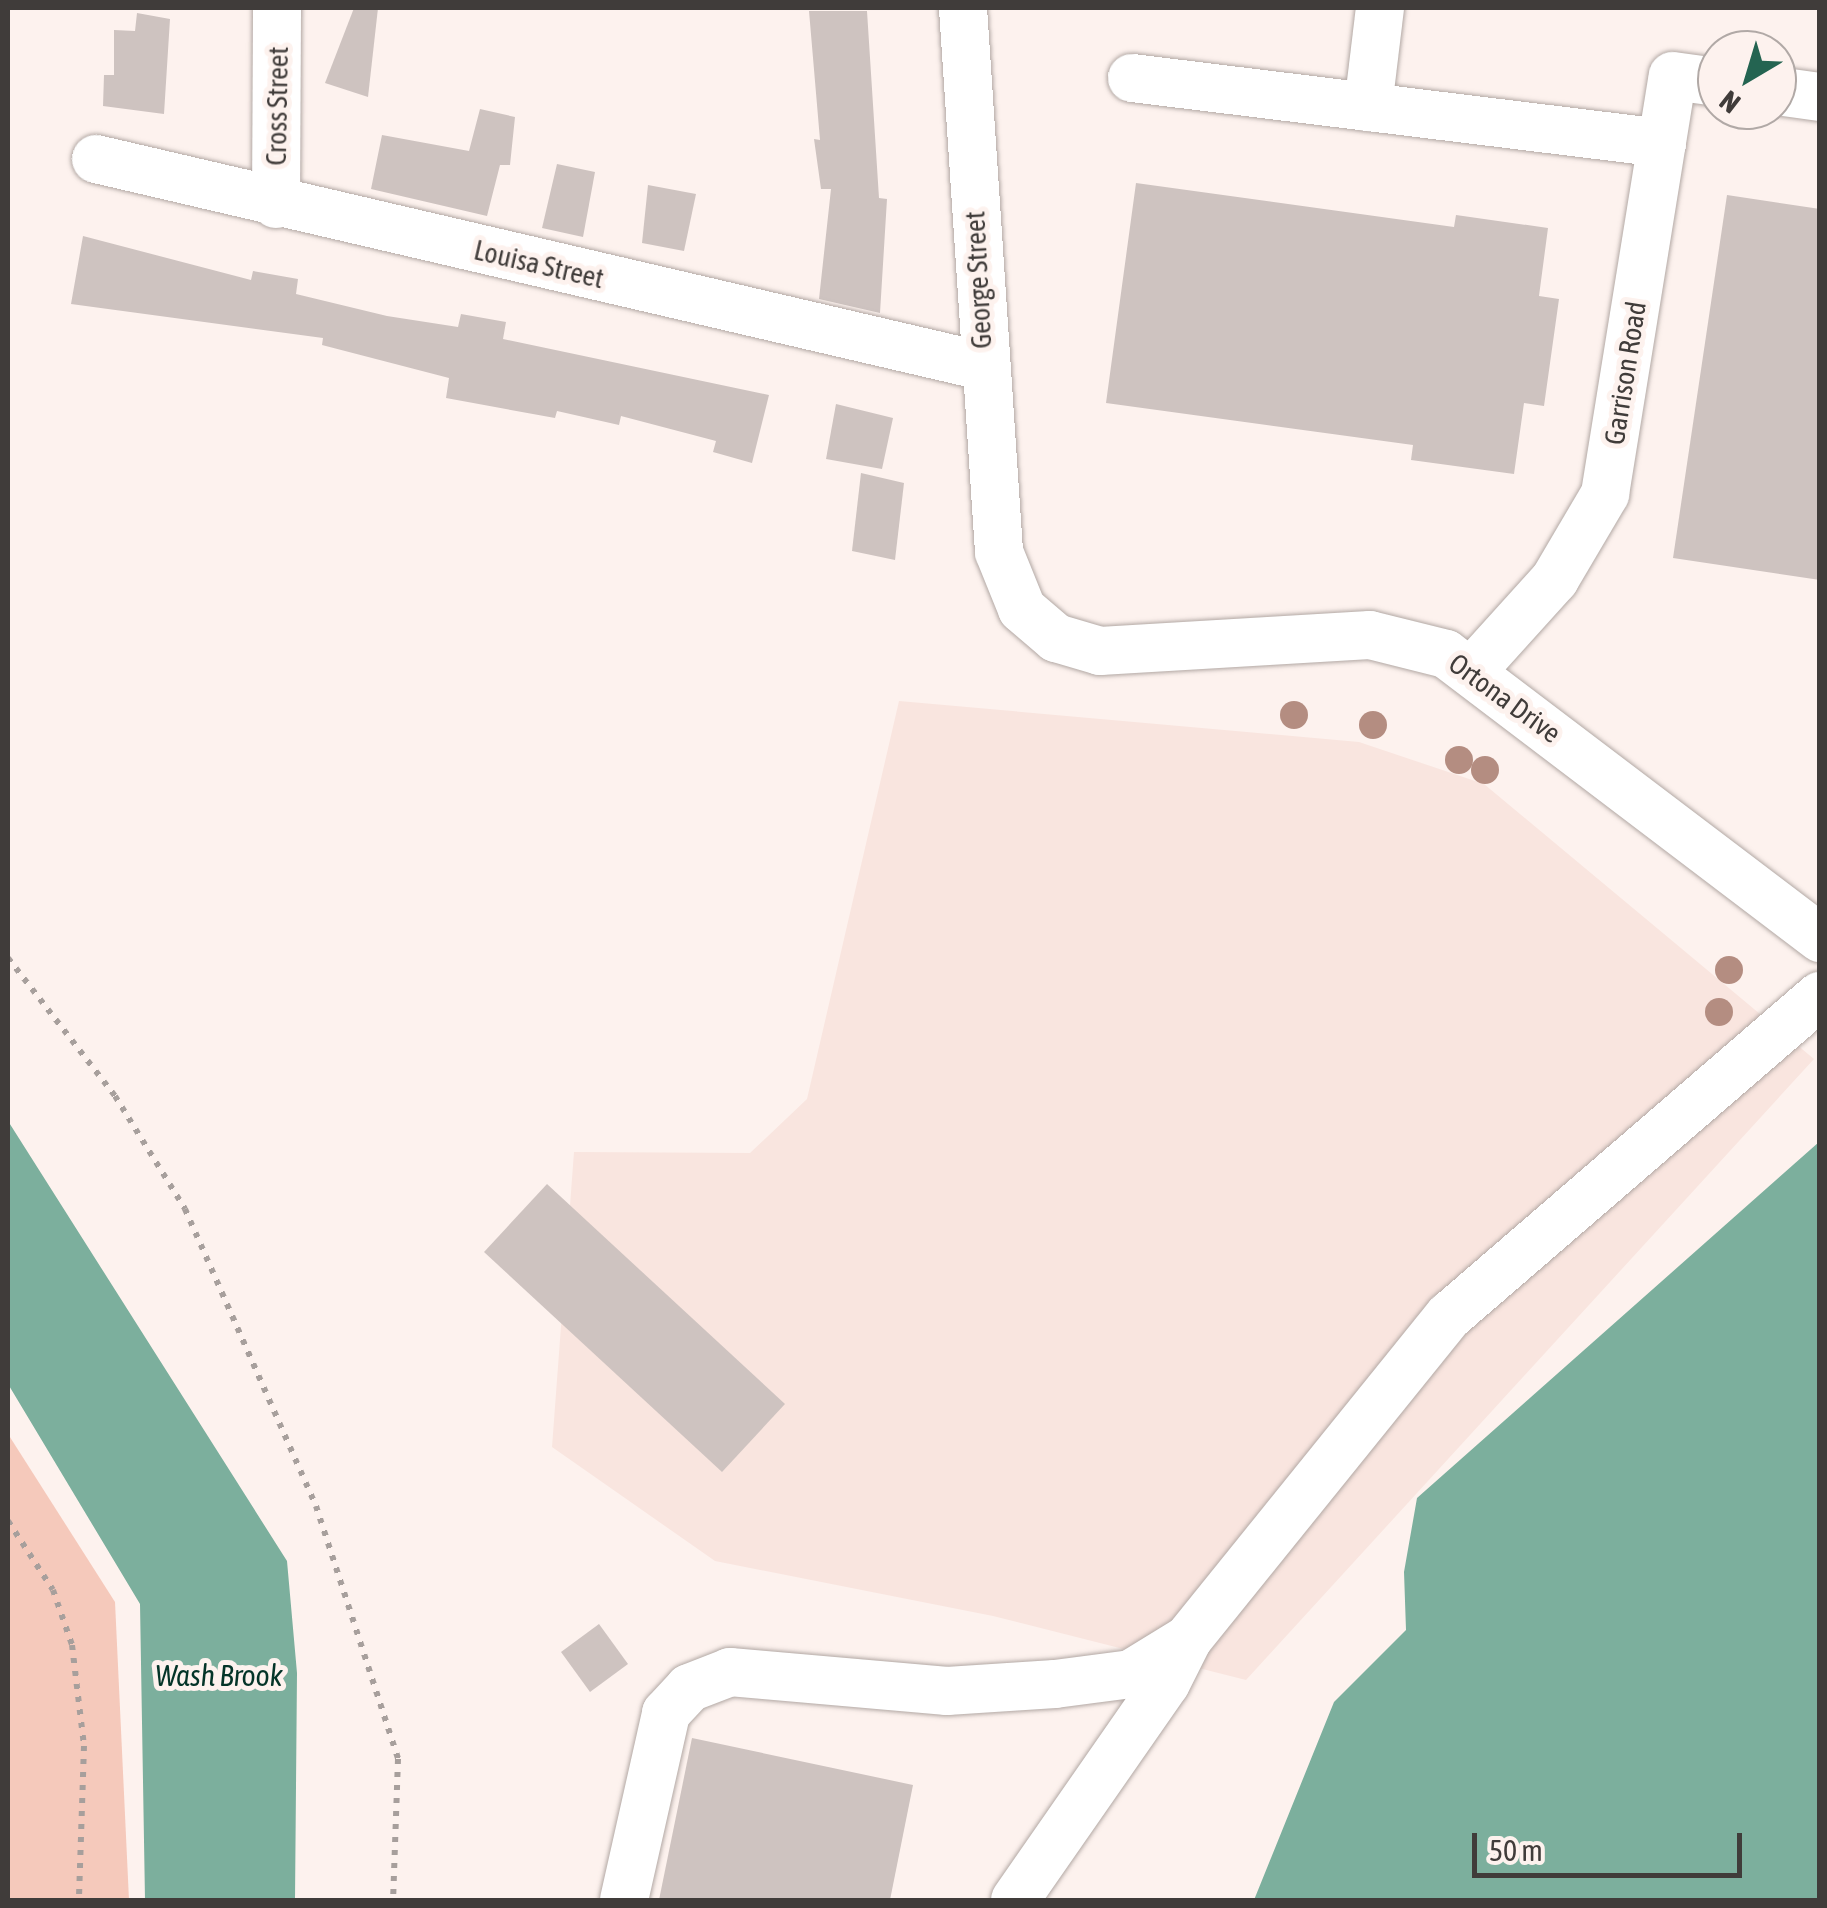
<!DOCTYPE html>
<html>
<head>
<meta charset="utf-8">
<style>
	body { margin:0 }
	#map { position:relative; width:1827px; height:1908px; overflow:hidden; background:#fdf2ee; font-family:"Asap Condensed",sans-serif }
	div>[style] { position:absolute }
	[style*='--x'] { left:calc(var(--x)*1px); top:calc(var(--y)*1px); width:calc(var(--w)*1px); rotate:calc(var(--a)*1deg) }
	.built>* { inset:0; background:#f9e5df }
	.green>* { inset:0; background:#f5c9bb }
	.water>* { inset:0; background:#7caf9d }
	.building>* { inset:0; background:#cec3c0 }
	.path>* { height:6px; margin-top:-3px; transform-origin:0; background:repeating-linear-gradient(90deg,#a79f9c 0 5px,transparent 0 13px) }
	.roads { filter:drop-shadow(0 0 2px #b2a8a4) drop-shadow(0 0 2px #b2a8a4) }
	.minor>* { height:48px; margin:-24px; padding:0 24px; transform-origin:24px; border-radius:24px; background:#fff }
	.trees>* { width:28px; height:28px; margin:-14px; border-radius:50%; background:#b48d81 }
	span { translate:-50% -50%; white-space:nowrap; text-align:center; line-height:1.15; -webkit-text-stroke:10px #fdf2ee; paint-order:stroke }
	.street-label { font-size:28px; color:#403c3a }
	.water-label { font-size:30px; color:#043428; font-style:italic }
	.frame { position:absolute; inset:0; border:10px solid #403c3a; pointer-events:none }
	.north { position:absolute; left:1697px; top:30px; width:100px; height:100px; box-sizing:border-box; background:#fdf2ee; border:2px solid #b1a9a6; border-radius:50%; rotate:218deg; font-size:28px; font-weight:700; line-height:40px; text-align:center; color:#403c3a }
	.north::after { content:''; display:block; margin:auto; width:35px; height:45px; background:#246451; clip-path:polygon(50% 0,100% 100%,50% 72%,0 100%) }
	.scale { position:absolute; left:1472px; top:1833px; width:270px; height:45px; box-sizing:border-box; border:5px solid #403c3a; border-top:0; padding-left:12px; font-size:30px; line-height:35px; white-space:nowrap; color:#403c3a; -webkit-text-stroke:8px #fdf2ee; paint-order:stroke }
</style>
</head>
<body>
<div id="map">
	<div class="built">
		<div style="clip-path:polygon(899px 701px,1359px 742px,1484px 784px,1814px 1059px,1246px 1680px,993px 1616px,715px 1561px,552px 1447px,574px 1152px,750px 1153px,807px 1099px)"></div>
	</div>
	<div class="green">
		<div style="clip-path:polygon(8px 1434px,115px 1602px,129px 1900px,8px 1900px)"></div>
	</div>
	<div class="water">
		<div style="clip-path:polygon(8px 1121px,287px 1561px,297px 1673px,295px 1900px,145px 1900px,140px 1604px,8px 1384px)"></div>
		<div style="clip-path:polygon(1819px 1142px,1819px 1900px,1254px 1900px,1334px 1702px,1406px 1630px,1404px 1572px,1417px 1498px)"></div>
	</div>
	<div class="building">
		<div style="clip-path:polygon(354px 8px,378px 8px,368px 97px,325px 83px)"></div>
		<div style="clip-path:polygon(809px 11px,867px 11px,879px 198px,887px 199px,880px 313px,819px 299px,831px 189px,821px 189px,814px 139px,820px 140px)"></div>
		<div style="clip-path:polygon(137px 13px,170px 19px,164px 114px,103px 106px,104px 75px,114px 75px,114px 30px,135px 31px)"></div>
		<div style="clip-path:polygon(480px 109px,515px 117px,510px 165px,500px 165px,487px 216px,371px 189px,382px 135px,469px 151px)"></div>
		<div style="clip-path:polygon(557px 164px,595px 172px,583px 237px,542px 228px)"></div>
		<div style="clip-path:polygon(1136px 183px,1454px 227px,1456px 215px,1548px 228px,1539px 296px,1559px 299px,1544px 406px,1524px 403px,1514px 474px,1411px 460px,1413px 445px,1106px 403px)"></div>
		<div style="clip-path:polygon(648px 185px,696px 194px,684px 251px,642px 243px)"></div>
		<div style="clip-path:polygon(1727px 195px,1820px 209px,1820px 580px,1673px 558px)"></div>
		<div style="clip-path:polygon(83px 236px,251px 280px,253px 271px,298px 279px,296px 294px,387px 316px,458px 327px,461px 314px,506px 322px,503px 339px,769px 395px,752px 463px,713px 452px,716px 441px,621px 416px,619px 425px,557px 411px,555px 418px,446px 398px,449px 378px,322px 345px,323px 338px,71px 304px)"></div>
		<div style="clip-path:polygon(836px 404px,893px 418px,882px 469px,826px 459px)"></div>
		<div style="clip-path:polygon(861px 473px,904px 483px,895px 560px,852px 551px)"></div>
		<div style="clip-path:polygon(547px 1184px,785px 1404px,722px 1472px,484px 1252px)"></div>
		<div style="clip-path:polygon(599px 1624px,628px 1664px,590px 1692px,561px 1652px)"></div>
		<div style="clip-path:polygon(692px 1738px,913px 1785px,890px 1900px,659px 1900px)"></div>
	</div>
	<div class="path">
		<div style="--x:8;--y:958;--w:175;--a:52.2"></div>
		<div style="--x:115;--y:1096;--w:133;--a:58.2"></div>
		<div style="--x:185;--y:1209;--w:325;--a:66.2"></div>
		<div style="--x:316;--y:1506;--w:266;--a:72"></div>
		<div style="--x:398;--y:1759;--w:141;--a:92"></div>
		<div style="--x:8;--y:1521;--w:82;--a:56.9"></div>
		<div style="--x:53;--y:1590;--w:58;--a:70.9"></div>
		<div style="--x:72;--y:1645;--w:102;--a:83.2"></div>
		<div style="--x:84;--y:1746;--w:154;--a:91.9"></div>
	</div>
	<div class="roads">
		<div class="minor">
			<div style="--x:963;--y:8;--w:545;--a:86.21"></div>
			<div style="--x:999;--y:552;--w:61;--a:68"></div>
			<div style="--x:1022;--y:609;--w:45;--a:40.5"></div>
			<div style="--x:1056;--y:638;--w:46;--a:16.5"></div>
			<div style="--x:1100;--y:651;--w:270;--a:-3.4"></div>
			<div style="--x:1370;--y:635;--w:78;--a:14"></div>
			<div style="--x:1446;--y:654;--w:470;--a:37.2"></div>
			<div style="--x:1132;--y:78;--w:534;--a:6.99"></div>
			<div style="--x:1777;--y:91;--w:43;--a:7.9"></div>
			<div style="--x:1368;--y:107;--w:100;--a:-83.1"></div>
			<div style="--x:96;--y:159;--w:911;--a:13.14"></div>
			<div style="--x:276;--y:204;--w:196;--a:-89.7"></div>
			<div style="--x:1472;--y:671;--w:124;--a:-47.9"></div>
			<div style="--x:1555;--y:579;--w:99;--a:-59.5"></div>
			<div style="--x:1605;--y:494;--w:423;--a:-80.8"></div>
			<div style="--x:1673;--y:76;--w:44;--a:7.8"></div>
			<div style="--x:624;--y:1900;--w:192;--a:-77.3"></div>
			<div style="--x:666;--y:1713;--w:34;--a:-47"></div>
			<div style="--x:689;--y:1688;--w:44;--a:-21.3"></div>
			<div style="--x:730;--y:1672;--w:218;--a:5"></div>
			<div style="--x:947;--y:1691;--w:108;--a:-3.7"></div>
			<div style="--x:1055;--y:1684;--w:77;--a:-7.5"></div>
			<div style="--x:1131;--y:1674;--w:67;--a:-31.6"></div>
			<div style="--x:1015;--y:1900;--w:264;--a:-55.2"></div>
			<div style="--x:1166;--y:1683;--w:49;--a:-63.4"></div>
			<div style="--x:1188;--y:1639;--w:415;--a:-51.1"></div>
			<div style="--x:1449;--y:1316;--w:490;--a:-40.8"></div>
		</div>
	</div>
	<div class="trees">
		<div style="left:1294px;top:715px"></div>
		<div style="left:1373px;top:725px"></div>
		<div style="left:1459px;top:760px"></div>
		<div style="left:1485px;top:770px"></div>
		<div style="left:1729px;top:970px"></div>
		<div style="left:1719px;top:1012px"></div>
	</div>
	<div class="street-label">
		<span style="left:277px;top:106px;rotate:-89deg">Cross Street</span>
		<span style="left:539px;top:264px;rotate:13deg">Louisa Street</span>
		<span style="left:978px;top:280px;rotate:-93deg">George Street</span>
		<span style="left:1625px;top:373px;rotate:-81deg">Garrison Road</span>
		<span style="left:1505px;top:698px;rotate:36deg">Ortona Drive</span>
	</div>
	<div class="water-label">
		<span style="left:219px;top:1675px">Wash Brook</span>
	</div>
	<div class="frame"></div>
	<div class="north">N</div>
	<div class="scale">50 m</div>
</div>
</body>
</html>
